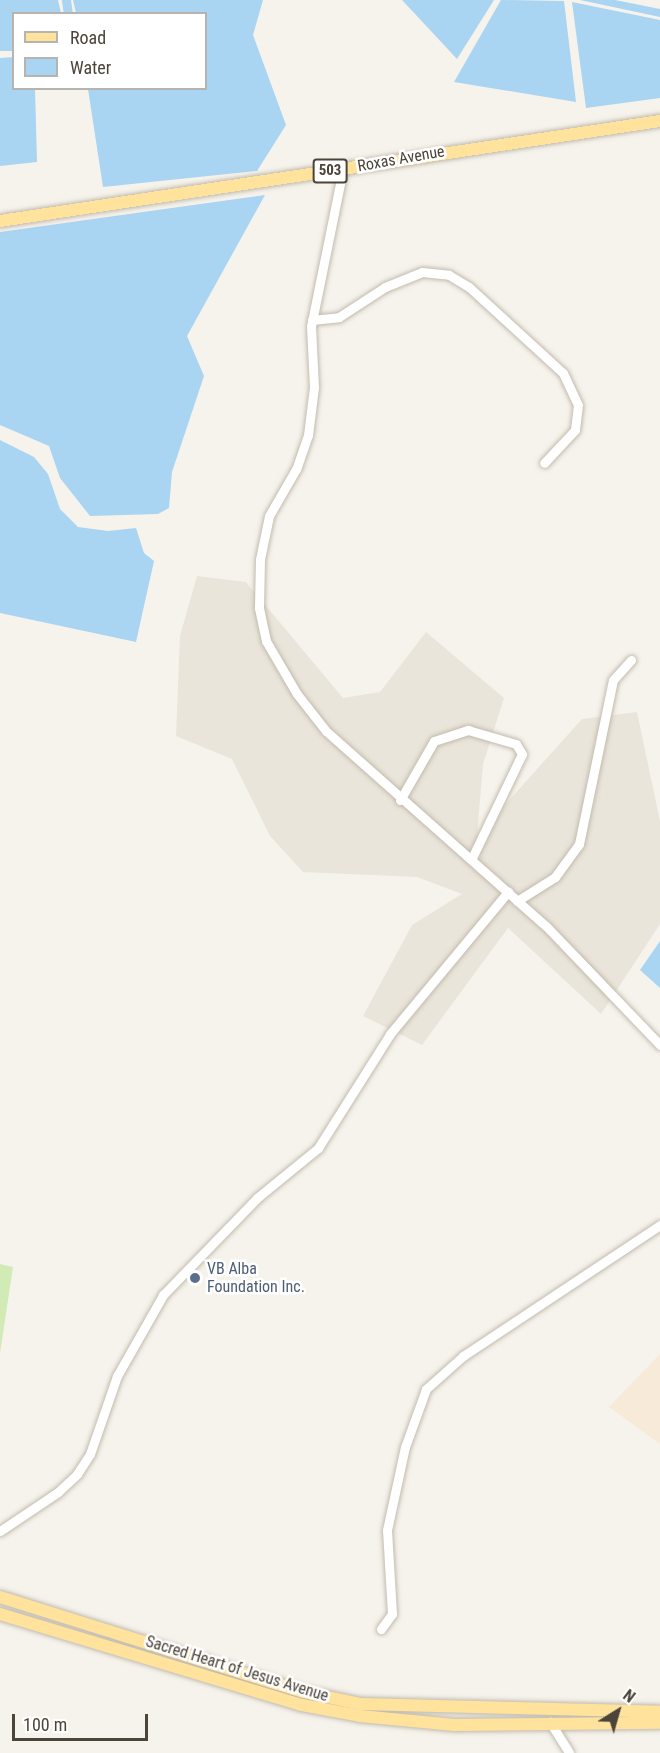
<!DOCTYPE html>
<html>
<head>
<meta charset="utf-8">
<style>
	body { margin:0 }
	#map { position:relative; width:660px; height:1753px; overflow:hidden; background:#f6f3ec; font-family:"Roboto Condensed",sans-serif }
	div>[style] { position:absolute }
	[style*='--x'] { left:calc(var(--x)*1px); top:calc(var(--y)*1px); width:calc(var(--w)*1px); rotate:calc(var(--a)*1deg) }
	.residential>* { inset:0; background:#eae5da }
	.commercial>* { inset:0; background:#f7ead8 }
	.green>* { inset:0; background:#d2eab5 }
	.water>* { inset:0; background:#a9d4f2 }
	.canal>* { height:9px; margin:-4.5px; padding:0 4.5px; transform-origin:4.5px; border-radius:4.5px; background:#a9d4f2 }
	.roads { filter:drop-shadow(0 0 2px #c2bbae) drop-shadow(0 0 2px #c2bbae) }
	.minor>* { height:9px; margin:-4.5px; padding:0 4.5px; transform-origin:4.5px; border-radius:4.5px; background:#fff }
	.major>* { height:12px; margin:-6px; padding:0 6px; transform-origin:6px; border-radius:6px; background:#ffe39c }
	.dots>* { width:16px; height:16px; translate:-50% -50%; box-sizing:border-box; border:3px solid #fff; border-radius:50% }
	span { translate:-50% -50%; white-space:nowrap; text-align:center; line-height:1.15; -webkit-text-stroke:5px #fff; paint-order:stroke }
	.shield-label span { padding:2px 4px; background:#fff; border:2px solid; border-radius:4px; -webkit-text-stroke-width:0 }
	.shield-label { font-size:15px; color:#4b4439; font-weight:700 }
	.street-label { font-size:16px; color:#4b4439 }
	.service-label { font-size:16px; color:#4e5e75 }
	.left { translate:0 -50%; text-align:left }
	.legend { position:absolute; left:12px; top:12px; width:195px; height:78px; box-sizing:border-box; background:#fff; border:2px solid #b7b4b0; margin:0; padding:8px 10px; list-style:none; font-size:18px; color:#4b4439 }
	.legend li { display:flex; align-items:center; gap:12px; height:30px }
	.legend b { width:30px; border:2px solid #b7b4b0 }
	.north { position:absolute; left:588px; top:1681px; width:60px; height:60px; -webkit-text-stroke:4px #fff; paint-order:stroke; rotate:37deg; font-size:16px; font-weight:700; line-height:24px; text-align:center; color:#4b4439 }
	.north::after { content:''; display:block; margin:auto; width:21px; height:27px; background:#4b4439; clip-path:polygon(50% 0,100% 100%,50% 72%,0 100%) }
	.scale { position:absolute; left:12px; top:1714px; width:136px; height:27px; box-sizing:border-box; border:3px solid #4b4439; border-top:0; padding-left:8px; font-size:18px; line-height:21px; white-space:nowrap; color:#4b4439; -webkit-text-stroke:4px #fff; paint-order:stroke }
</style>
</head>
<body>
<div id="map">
	<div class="residential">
		<div style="clip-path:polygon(197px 576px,246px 582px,343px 698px,380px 692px,426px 632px,504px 698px,483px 764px,477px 836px,582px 719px,637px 712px,660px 821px,660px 924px,601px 1014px,508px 928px,422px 1045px,363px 1016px,412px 925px,462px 894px,417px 877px,303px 872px,270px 836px,232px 759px,176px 736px,180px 636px)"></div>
	</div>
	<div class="commercial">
		<div style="clip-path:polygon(660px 1354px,660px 1444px,609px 1407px)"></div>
	</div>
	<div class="green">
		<div style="clip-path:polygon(0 1264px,13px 1267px,0 1353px)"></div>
	</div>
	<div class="water">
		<div style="clip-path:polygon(0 0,58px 0,61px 13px,14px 14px,13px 51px,0 51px)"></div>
		<div style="clip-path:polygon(73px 0,263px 0,253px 35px,286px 125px,257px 171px,103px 187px,88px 89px,206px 88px,206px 14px,76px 13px)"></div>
		<div style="clip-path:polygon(402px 0,494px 0,457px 59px)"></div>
		<div style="clip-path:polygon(501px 0,564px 1px,576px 102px,454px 82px)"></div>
		<div style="clip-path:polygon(580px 0,615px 0,660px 9px,660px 17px)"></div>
		<div style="clip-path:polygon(572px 2px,660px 20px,660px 98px,586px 108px)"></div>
		<div style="clip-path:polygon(0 66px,13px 66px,14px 88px,35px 89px,37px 162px,0 166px)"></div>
		<div style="clip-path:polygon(265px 195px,187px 336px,204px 376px,172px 472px,169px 508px,158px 514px,90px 516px,60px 478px,49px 446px,0 425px,0 232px)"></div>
		<div style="clip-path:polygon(0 440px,34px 457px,48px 474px,60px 509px,78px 527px,108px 531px,136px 528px,144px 553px,154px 561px,136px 642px,0 613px)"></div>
		<div style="clip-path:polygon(660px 941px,660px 988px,640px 970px)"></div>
	</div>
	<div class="canal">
		<div style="--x:66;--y:0;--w:14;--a:82"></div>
		<div style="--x:0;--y:62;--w:14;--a:-4"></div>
	</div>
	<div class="roads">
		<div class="minor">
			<div style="--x:343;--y:169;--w:160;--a:101.5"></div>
			<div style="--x:311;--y:326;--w:61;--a:87.2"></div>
			<div style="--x:314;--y:387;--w:48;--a:97.1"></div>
			<div style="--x:308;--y:435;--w:36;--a:109"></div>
			<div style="--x:296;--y:469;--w:54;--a:119.9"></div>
			<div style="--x:269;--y:516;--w:44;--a:101.8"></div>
			<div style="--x:260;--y:559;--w:49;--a:91.2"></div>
			<div style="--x:259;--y:608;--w:34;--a:78"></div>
			<div style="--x:266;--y:641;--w:61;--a:59.7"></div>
			<div style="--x:297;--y:694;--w:47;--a:51.9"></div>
			<div style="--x:326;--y:731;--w:294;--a:41.6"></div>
			<div style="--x:546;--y:926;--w:165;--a:46.2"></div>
			<div style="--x:312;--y:320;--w:27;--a:-6"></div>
			<div style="--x:339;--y:317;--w:55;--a:-33.1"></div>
			<div style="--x:385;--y:287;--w:40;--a:-22"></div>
			<div style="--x:422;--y:272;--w:27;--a:6"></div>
			<div style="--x:449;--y:275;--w:23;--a:31"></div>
			<div style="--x:469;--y:287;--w:127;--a:42.5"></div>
			<div style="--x:563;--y:373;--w:35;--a:65"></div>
			<div style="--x:578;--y:405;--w:25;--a:97"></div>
			<div style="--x:575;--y:430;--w:45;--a:133.2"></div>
			<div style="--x:400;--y:800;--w:68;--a:-60"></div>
			<div style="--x:434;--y:741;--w:36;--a:-18"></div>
			<div style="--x:468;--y:730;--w:50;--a:16.3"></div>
			<div style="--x:516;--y:744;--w:12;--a:59"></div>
			<div style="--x:522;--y:754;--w:115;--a:115.7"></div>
			<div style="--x:517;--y:901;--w:45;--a:-32.3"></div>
			<div style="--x:555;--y:877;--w:41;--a:-54"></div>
			<div style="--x:579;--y:844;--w:167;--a:-78.3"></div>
			<div style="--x:613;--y:680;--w:27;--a:-48"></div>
			<div style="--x:0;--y:1531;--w:70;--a:-33.9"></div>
			<div style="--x:58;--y:1492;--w:26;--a:-43"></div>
			<div style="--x:77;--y:1474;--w:24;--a:-57"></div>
			<div style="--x:90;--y:1454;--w:83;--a:-70.9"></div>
			<div style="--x:117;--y:1376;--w:93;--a:-60.4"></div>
			<div style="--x:163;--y:1295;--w:135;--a:-45.9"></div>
			<div style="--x:257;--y:1198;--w:79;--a:-39.3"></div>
			<div style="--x:318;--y:1148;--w:135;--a:-57.7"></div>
			<div style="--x:390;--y:1034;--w:185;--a:-50.3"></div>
			<div style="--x:381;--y:1629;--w:19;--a:-54"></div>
			<div style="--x:392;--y:1614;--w:84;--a:-93.4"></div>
			<div style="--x:387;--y:1530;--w:85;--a:-77.8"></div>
			<div style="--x:405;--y:1447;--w:62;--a:-70.1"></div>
			<div style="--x:426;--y:1389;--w:50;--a:-41.7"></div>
			<div style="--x:463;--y:1356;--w:237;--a:-33.6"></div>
			<div style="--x:550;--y:1722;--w:36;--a:58"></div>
		</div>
		<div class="major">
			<div style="--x:0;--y:221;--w:668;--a:-8.62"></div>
			<div style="--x:0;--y:1597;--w:318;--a:17.4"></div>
			<div style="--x:304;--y:1692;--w:57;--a:12.1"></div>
			<div style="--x:360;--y:1704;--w:300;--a:1.5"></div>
			<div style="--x:0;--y:1614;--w:315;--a:16.8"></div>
			<div style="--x:302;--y:1705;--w:59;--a:10.7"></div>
			<div style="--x:360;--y:1716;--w:95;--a:5.4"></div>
			<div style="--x:455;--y:1725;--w:205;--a:-0.6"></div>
		</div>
	</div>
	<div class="dots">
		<div style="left:195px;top:1278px;background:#5c6f8a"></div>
	</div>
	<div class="shield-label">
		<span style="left:330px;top:171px">503</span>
	</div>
	<div class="street-label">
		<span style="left:401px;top:159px;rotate:-10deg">Roxas Avenue</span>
		<span style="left:237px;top:1669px;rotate:17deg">Sacred Heart of Jesus Avenue</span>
	</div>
	<div class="service-label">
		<span class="left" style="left:207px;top:1278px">VB Alba<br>Foundation Inc.</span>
	</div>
	<ul class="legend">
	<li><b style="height:8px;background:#ffe39c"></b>Road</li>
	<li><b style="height:16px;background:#a9d4f2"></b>Water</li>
	</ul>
	<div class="north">N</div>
	<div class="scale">100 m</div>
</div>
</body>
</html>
